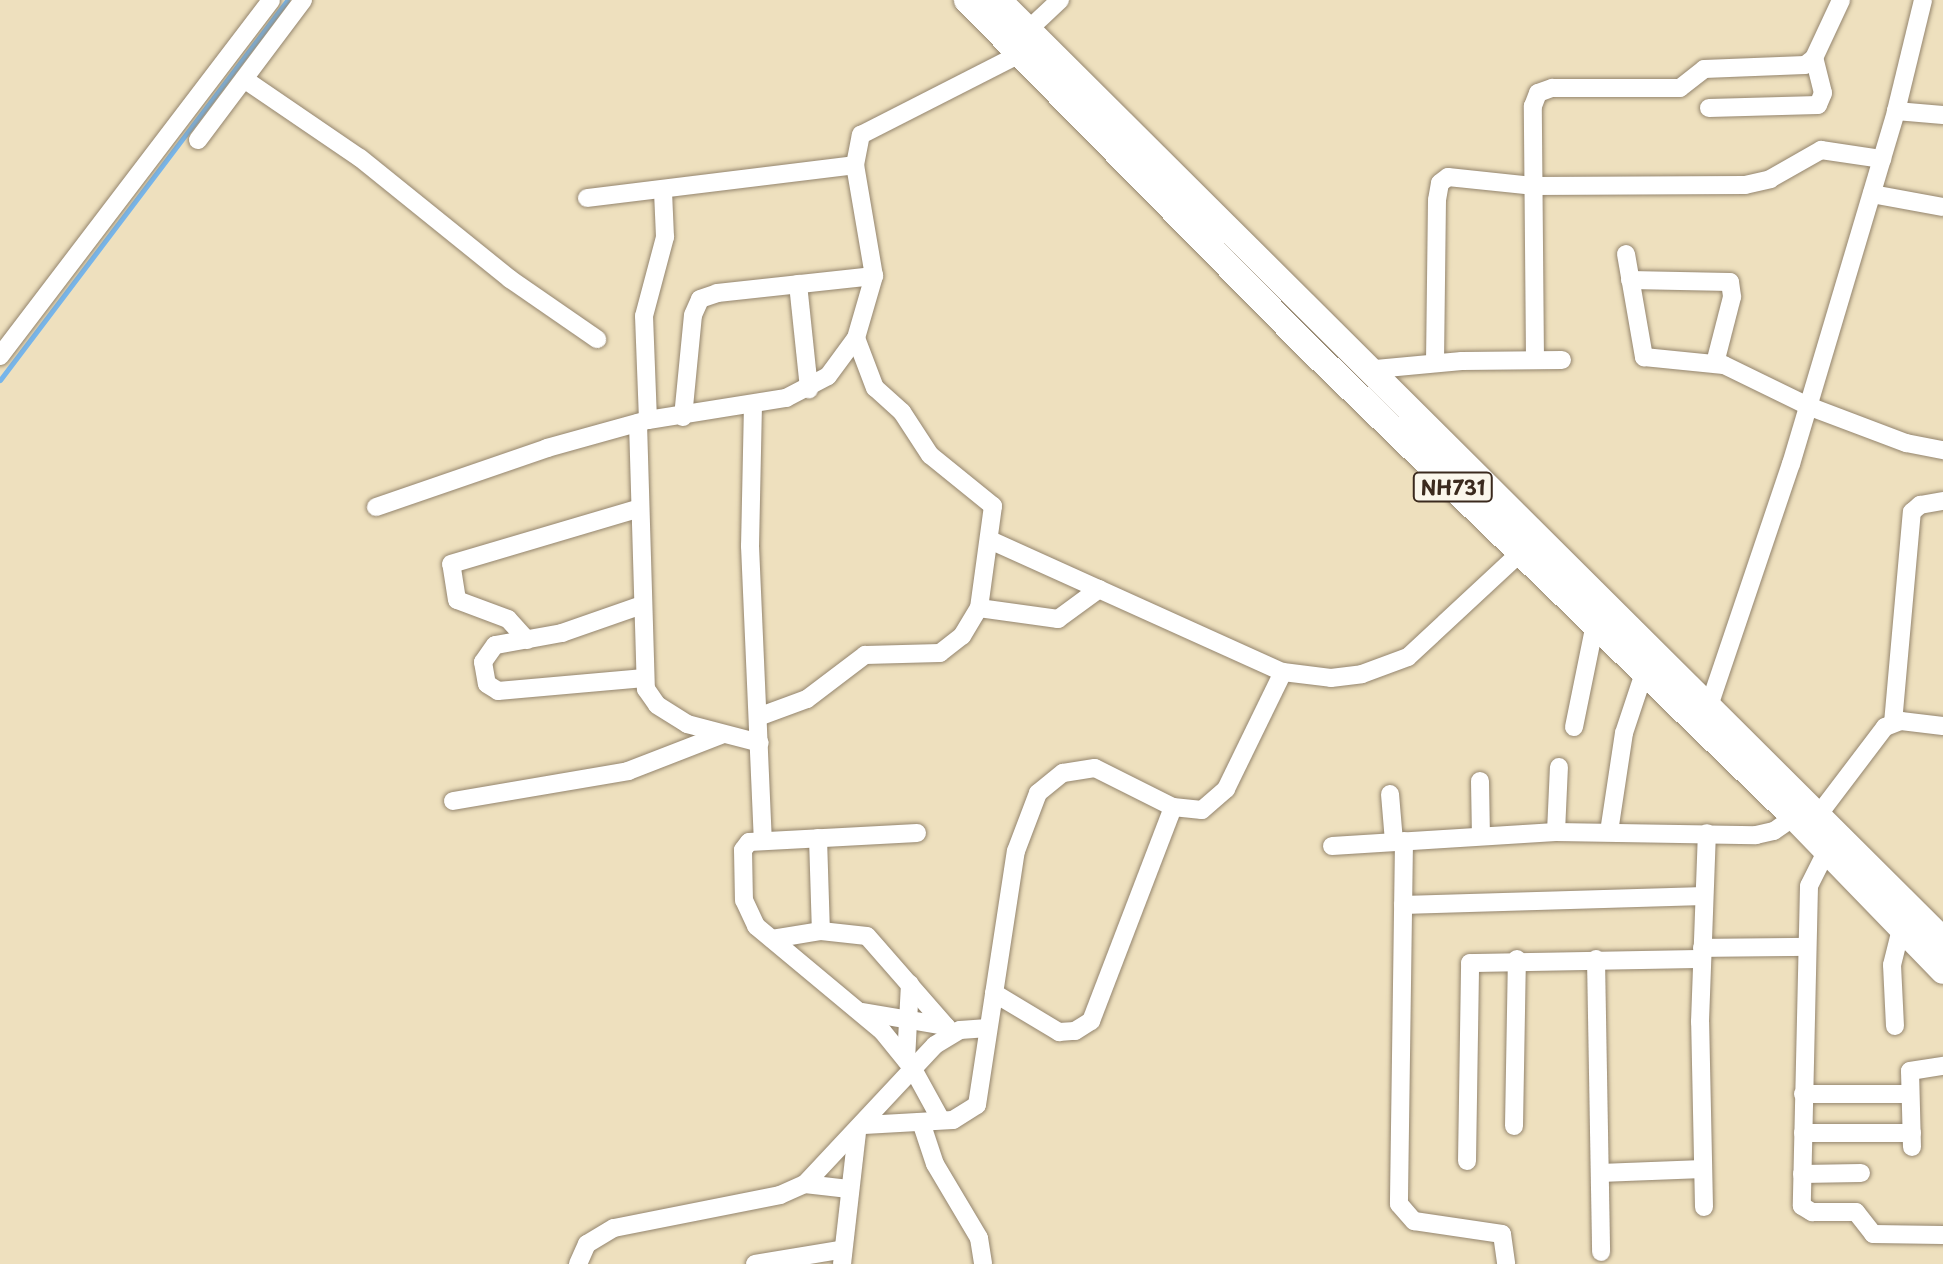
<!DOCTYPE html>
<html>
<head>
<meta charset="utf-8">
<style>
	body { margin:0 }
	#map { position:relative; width:1943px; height:1264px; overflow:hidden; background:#eee0be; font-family:"Playpen Sans",sans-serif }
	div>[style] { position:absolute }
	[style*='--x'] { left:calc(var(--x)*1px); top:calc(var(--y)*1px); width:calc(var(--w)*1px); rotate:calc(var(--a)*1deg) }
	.stream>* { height:5px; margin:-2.5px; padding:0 2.5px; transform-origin:2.5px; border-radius:2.5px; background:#77b5ea }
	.roads { filter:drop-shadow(0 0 2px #94856e) drop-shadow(0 0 2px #94856e) }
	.minor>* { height:18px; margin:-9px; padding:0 9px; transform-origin:9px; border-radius:9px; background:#fff }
	.highway>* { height:26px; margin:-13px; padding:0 13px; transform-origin:13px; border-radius:13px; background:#fff }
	span { translate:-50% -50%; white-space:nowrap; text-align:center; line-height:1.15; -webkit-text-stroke:6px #fbf7ec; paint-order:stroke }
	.shield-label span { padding:2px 6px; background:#fbf7ec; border:2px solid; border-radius:6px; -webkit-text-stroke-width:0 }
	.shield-label { font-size:20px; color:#3b2a1e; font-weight:700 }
</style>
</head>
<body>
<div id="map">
	<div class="stream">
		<div style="--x:0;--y:380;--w:476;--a:-52.9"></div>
	</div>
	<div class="roads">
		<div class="minor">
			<div style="--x:1028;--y:30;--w:44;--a:-43.2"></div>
			<div style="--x:244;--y:79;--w:140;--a:34.3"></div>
			<div style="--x:360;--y:158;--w:193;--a:38.9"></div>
			<div style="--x:510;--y:279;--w:106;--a:34.6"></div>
			<div style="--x:1709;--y:108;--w:109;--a:-1.6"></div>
			<div style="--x:1818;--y:105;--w:13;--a:-67"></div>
			<div style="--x:1823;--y:93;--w:36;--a:-104"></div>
			<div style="--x:1896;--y:111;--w:47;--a:4.9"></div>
			<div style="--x:198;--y:140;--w:175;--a:-53.1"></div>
			<div style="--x:1872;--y:194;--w:72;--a:10.4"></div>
			<div style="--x:587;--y:198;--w:270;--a:-7"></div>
			<div style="--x:1626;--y:254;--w:105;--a:80.1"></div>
			<div style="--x:1644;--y:357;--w:80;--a:5.7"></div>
			<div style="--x:1724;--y:365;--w:93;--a:26"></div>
			<div style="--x:1808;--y:406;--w:105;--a:20.7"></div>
			<div style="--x:1906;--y:443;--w:38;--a:11"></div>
			<div style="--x:1630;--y:280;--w:100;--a:1.1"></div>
			<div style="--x:1730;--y:282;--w:15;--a:82"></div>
			<div style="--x:1732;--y:297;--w:68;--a:104.4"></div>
			<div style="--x:798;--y:284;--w:106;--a:84"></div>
			<div style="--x:0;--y:356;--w:447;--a:-52.7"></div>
			<div style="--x:1535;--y:360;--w:254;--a:-90.5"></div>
			<div style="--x:1533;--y:106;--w:14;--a:-69"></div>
			<div style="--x:1538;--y:93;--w:15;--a:-20"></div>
			<div style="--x:1552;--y:88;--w:128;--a:0"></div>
			<div style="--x:1680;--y:88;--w:31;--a:-38"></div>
			<div style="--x:1704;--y:69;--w:101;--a:-2.3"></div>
			<div style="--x:1805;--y:65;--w:11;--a:-38"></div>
			<div style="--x:1814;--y:58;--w:64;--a:-65"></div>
			<div style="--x:1435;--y:363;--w:163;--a:-89.3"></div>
			<div style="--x:1437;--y:200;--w:17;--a:-80"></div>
			<div style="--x:1440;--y:183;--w:10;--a:-37"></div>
			<div style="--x:1448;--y:177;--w:85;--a:6"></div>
			<div style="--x:1533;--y:186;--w:212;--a:-0.3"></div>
			<div style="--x:1745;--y:185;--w:26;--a:-13"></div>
			<div style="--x:1770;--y:179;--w:59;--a:-29.6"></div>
			<div style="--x:1821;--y:150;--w:62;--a:8.4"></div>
			<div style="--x:1365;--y:370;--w:97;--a:-5.3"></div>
			<div style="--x:1462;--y:361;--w:100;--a:-0.6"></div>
			<div style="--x:753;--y:404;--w:142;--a:91.2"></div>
			<div style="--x:750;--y:546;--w:295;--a:87.5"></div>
			<div style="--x:683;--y:417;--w:102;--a:-84.4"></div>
			<div style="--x:693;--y:315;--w:17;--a:-66"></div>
			<div style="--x:700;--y:299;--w:18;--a:-19"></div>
			<div style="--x:717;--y:293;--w:158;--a:-6.2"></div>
			<div style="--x:648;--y:420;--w:104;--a:-92.2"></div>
			<div style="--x:644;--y:316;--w:82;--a:-75.1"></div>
			<div style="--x:665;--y:237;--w:46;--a:-92.5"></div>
			<div style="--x:638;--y:423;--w:266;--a:88.3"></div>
			<div style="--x:646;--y:689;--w:19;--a:55"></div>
			<div style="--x:657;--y:705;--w:36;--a:32"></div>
			<div style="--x:687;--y:724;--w:75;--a:14.6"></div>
			<div style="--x:376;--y:507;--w:181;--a:-19"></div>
			<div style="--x:547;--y:448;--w:105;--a:-15.5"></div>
			<div style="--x:648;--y:420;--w:140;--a:-9.1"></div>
			<div style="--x:786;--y:398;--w:47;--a:-27.6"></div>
			<div style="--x:828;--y:376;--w:47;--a:-53.6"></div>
			<div style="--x:856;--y:338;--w:65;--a:-73.8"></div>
			<div style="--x:874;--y:276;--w:113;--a:-99.7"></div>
			<div style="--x:855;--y:165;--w:31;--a:-79"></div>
			<div style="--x:861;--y:135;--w:178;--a:-27"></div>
			<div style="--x:990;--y:540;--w:321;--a:24.3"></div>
			<div style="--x:1283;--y:672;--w:48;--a:7.1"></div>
			<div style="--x:1331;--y:678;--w:31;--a:-7"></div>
			<div style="--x:1362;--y:674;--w:49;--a:-20.3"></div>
			<div style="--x:1408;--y:657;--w:153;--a:-42.9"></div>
			<div style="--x:642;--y:605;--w:85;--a:160.7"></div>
			<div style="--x:562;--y:633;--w:68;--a:169.8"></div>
			<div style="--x:495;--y:645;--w:21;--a:125"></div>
			<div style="--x:483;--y:662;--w:22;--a:80"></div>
			<div style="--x:487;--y:684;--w:13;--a:32"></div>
			<div style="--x:498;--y:691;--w:147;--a:-5.1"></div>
			<div style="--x:979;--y:608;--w:80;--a:7.9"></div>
			<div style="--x:1058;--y:619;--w:51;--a:-36.2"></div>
			<div style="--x:527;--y:640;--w:28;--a:-132"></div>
			<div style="--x:508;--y:619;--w:54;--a:-159.6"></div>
			<div style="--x:457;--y:600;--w:36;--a:-99"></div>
			<div style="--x:451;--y:564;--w:197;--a:-16.5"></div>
			<div style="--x:1709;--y:706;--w:256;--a:-71.3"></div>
			<div style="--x:1791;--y:464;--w:368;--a:-73.4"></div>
			<div style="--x:1896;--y:111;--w:114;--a:-76.3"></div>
			<div style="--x:758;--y:717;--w:52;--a:-20.2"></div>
			<div style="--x:807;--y:699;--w:73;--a:-37.2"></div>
			<div style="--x:865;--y:655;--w:75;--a:-1.5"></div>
			<div style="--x:940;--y:653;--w:28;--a:-38"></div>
			<div style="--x:962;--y:636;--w:33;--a:-59"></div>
			<div style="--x:979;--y:608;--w:103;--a:-82.2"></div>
			<div style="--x:993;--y:506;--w:81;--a:-141"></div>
			<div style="--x:930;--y:455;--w:51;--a:-123.1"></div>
			<div style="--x:902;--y:412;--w:36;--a:-138"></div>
			<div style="--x:875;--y:388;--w:53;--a:-110.8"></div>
			<div style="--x:1893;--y:723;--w:212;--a:-84.9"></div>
			<div style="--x:1912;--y:512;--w:11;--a:-41"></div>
			<div style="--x:1920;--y:505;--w:23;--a:-10"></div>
			<div style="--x:1574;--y:727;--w:105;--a:-78.5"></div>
			<div style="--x:1480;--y:781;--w:55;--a:89"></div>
			<div style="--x:1390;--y:794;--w:48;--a:85.2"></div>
			<div style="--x:453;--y:801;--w:178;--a:-9.7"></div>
			<div style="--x:628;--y:771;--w:100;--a:-21.2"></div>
			<div style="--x:1819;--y:814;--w:109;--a:-52.8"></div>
			<div style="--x:1885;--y:727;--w:17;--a:-21"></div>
			<div style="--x:1901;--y:721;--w:42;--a:6.8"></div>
			<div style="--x:1556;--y:832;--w:65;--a:-87.4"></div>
			<div style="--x:1609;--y:832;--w:100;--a:-81.4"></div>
			<div style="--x:1624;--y:733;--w:63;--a:-71.6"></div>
			<div style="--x:917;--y:833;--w:168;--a:176.9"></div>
			<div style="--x:749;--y:842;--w:10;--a:127"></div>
			<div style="--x:743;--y:850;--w:50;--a:88.9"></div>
			<div style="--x:744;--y:900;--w:29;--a:65"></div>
			<div style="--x:756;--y:926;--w:165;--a:39.8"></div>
			<div style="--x:883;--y:1032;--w:48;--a:51"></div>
			<div style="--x:913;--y:1069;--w:58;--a:61.2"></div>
			<div style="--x:818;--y:838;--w:93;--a:88.2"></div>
			<div style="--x:1404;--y:841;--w:363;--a:90.8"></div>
			<div style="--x:1399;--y:1204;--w:23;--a:49"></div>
			<div style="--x:1414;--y:1221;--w:89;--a:8.4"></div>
			<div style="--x:1502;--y:1234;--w:30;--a:82"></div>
			<div style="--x:1831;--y:842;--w:49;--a:116.6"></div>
			<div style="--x:1809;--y:886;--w:320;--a:91.3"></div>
			<div style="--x:1802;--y:1206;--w:12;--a:31"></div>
			<div style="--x:1812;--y:1212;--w:44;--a:0"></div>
			<div style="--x:1856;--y:1212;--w:28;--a:52"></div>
			<div style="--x:1873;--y:1234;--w:70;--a:0.8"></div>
			<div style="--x:1332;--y:846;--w:224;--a:-3.6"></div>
			<div style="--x:1556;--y:832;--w:200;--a:0.9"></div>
			<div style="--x:1756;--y:835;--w:18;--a:-13"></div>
			<div style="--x:1774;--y:831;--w:24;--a:-35"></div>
			<div style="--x:1403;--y:905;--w:301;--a:-1.7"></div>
			<div style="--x:772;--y:939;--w:50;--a:-9.3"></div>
			<div style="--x:821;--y:931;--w:46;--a:6.2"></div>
			<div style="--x:867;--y:936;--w:129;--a:48.8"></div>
			<div style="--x:1702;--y:948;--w:104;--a:-0.6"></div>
			<div style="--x:1596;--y:959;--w:293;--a:89"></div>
			<div style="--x:994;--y:993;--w:76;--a:31"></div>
			<div style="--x:1059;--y:1032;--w:16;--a:-4"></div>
			<div style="--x:1075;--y:1031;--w:19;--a:-32"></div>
			<div style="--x:1091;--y:1021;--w:229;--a:-69"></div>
			<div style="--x:863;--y:1012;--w:84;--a:9.6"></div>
			<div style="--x:1895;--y:1026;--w:61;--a:-92.8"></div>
			<div style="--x:1892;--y:965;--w:37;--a:-76"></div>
			<div style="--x:906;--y:1060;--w:76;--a:-87"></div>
			<div style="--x:1803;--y:1094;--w:107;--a:0"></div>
			<div style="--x:921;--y:1122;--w:44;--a:71.6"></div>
			<div style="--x:935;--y:1164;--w:86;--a:59.3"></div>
			<div style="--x:979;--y:1238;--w:26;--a:81"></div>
			<div style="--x:864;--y:1125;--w:89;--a:-3.2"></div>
			<div style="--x:953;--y:1120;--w:28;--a:-32"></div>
			<div style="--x:977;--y:1105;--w:257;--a:-81.3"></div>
			<div style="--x:1016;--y:851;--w:62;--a:-69.2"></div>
			<div style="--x:1038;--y:793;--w:32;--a:-39"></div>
			<div style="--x:1063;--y:773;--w:32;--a:-9"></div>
			<div style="--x:1095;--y:768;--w:87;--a:26.6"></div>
			<div style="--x:1173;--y:807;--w:29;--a:6"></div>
			<div style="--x:1202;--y:810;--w:32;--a:-41"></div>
			<div style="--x:1226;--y:789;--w:130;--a:-64"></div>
			<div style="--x:1514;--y:1126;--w:167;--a:-89"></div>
			<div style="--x:1803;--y:1133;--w:109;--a:0"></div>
			<div style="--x:1912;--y:1147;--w:76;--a:-91.5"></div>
			<div style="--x:1910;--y:1071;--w:33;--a:-9"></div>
			<div style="--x:1467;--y:1161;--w:198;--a:-89.1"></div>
			<div style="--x:1470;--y:963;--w:232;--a:-1"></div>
			<div style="--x:1600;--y:1173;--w:103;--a:-2.2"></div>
			<div style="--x:1802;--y:1174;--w:59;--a:-1"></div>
			<div style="--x:805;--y:1184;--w:44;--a:6.5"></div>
			<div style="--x:1704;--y:1207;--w:185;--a:-91.2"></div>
			<div style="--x:1700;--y:1022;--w:189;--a:-87.9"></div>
			<div style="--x:578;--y:1264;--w:22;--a:-66"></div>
			<div style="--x:587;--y:1244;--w:31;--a:-31"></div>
			<div style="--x:614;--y:1228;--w:169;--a:-11.2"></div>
			<div style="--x:780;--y:1195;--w:27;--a:-24"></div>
			<div style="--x:805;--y:1184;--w:190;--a:-46.9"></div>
			<div style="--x:935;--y:1045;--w:29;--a:-31"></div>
			<div style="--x:960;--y:1030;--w:28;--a:-4"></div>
			<div style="--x:755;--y:1264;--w:86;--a:-9.4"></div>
			<div style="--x:842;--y:1264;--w:132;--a:-83.5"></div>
		</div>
		<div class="highway">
			<div style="--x:967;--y:0;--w:489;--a:45.5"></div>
			<div style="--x:1310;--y:349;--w:673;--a:44.04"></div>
			<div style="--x:1794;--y:817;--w:214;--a:45.9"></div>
			<div style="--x:998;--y:0;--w:1333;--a:44.85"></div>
		</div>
	</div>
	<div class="shield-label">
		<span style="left:1453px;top:487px">NH731</span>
	</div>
</div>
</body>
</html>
